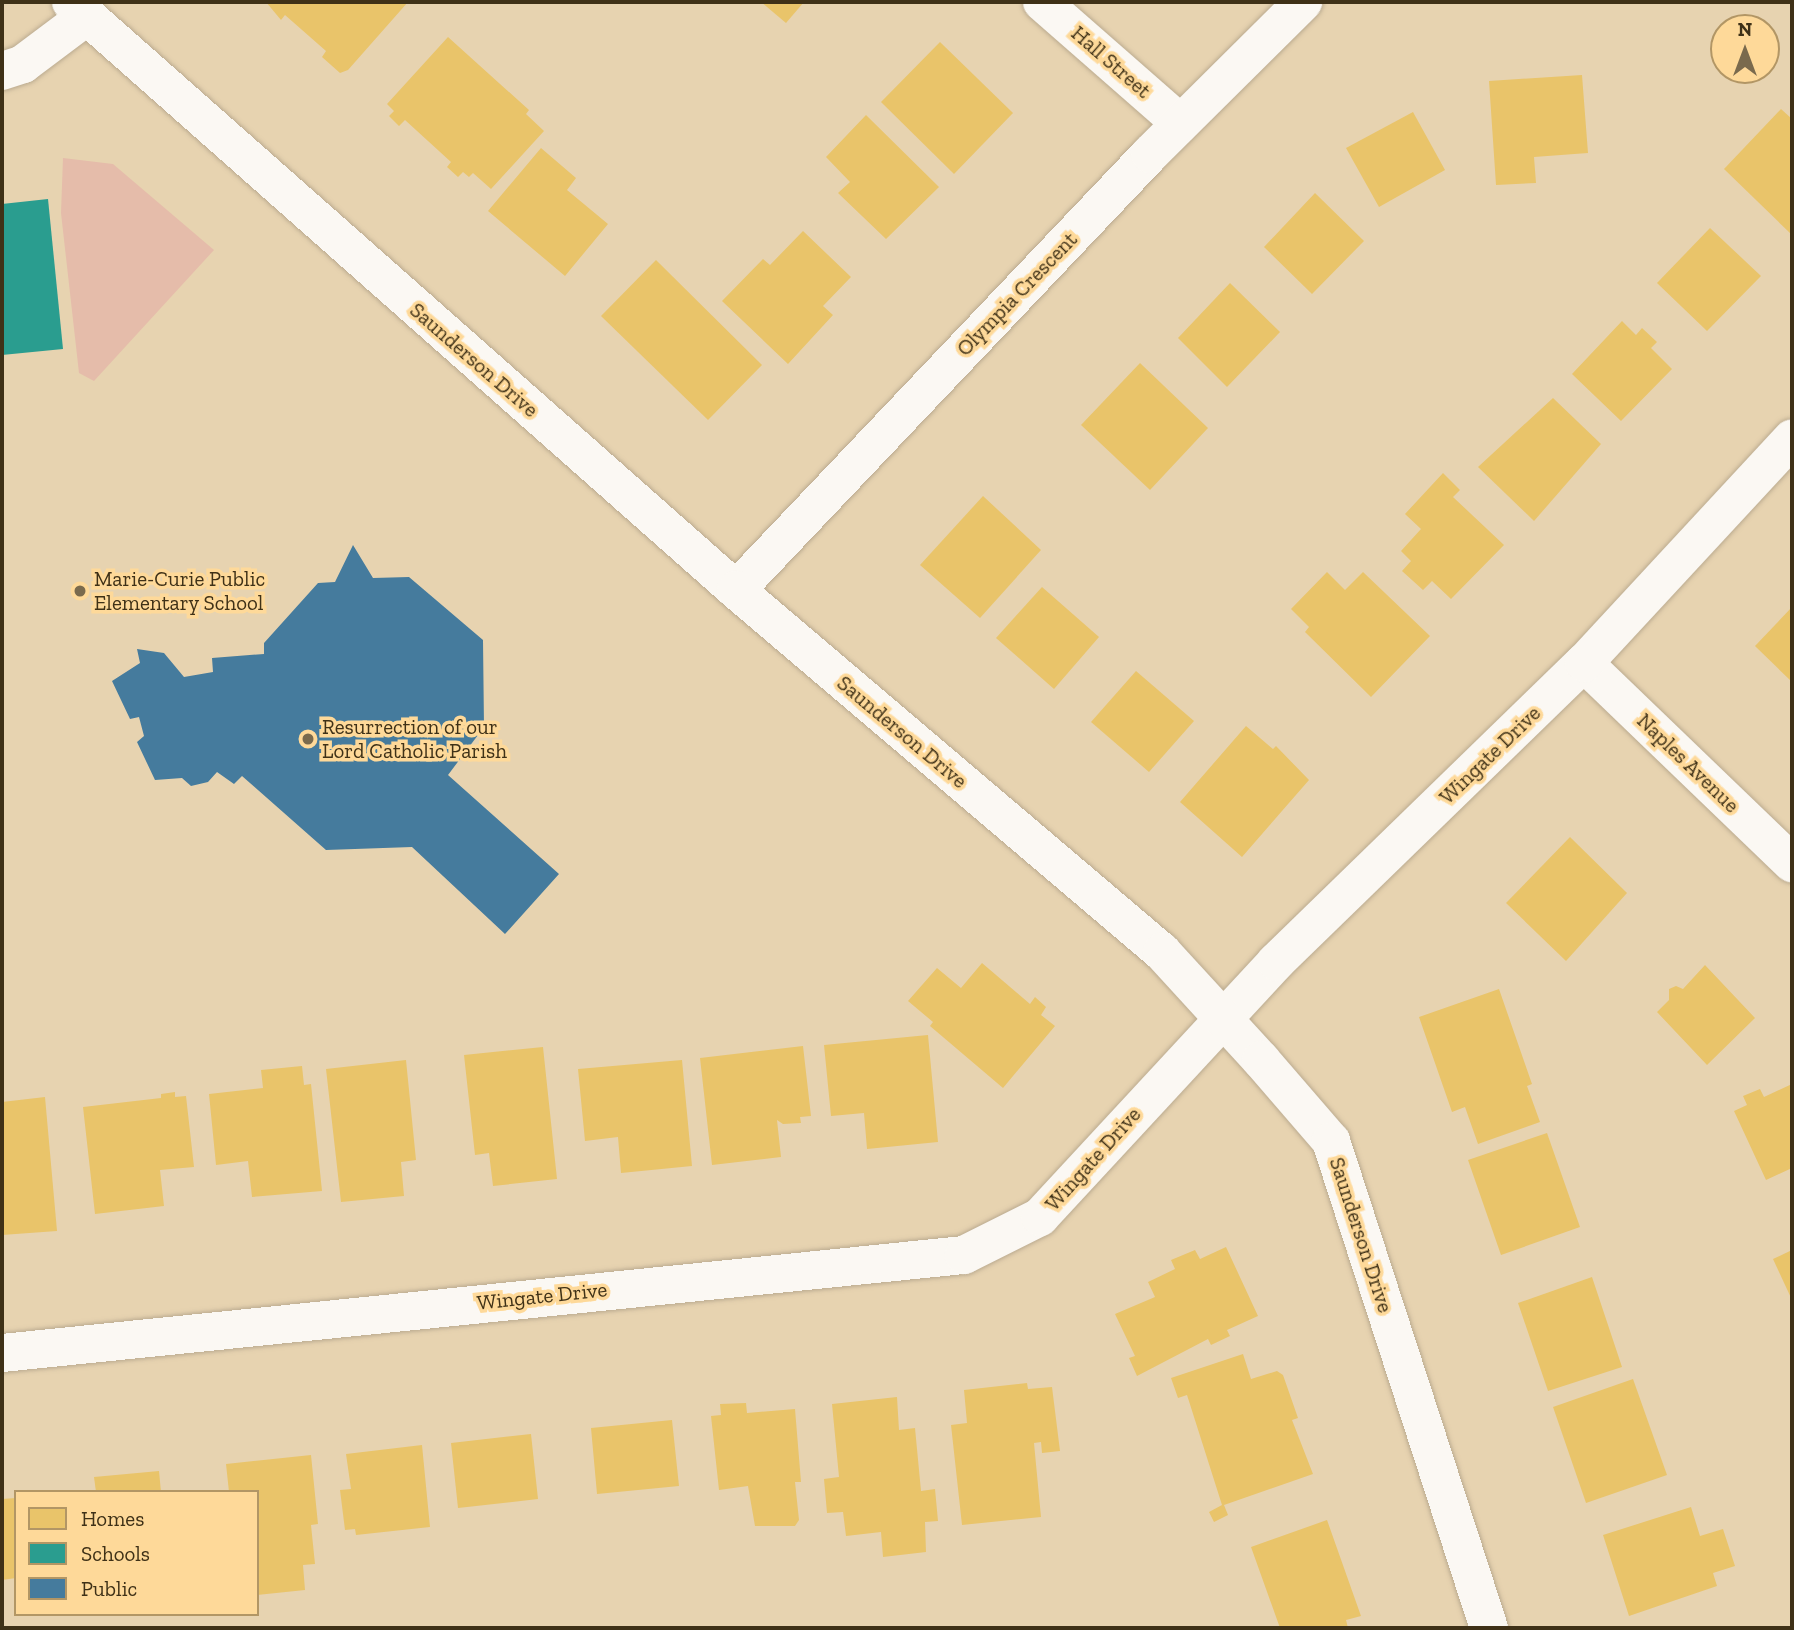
<!DOCTYPE html>
<html>
<head>
<meta charset="utf-8">
<style>
	body { margin:0 }
	#map { position:relative; width:1794px; height:1630px; overflow:hidden; background:#e7d3b0; font-family:"Zilla Slab",serif }
	div>[style] { position:absolute }
	[style*='--x'] { left:calc(var(--x)*1px); top:calc(var(--y)*1px); width:calc(var(--w)*1px); rotate:calc(var(--a)*1deg) }
	.green>* { inset:0; background:#e5bcaa }
	.homes>* { inset:0; background:#e9c46a }
	.schools>* { inset:0; background:#2a9d8f }
	.public>* { inset:0; background:#457b9d }
	.roads { filter:drop-shadow(0 0 2px #bbab90) drop-shadow(0 0 2px #bbab90) }
	.street>* { height:38px; margin:-19px; padding:0 19px; transform-origin:19px; border-radius:19px; background:#fbf8f3 }
	.secondary>* { height:38px; margin:-19px; padding:0 19px; transform-origin:19px; border-radius:19px; background:#fbf8f3 }
	.dots>* { width:19px; height:19px; translate:-50% -50%; box-sizing:border-box; border:4px solid #fed999; border-radius:50% }
	span { translate:-50% -50%; white-space:nowrap; text-align:center; line-height:1.15; -webkit-text-stroke:7px #fed999; paint-order:stroke }
	.street-label { font-size:21px; color:#3f3117 }
	.poi-label { font-size:21px; color:#3f3117 }
	.left { translate:0 -50%; text-align:left }
	.frame { position:absolute; inset:0; border:4px solid #3f3117; pointer-events:none }
	.legend { position:absolute; left:14px; top:1490px; width:245px; height:126px; box-sizing:border-box; background:#fed999; border:2px solid #b29665; margin:0; padding:9px 12px; list-style:none; font-size:21px; color:#3f3117 }
	.legend li { display:flex; align-items:center; gap:14px; height:35px }
	.legend b { width:35px; border:2px solid #b29665 }
	.north { position:absolute; left:1710px; top:14px; width:70px; height:70px; box-sizing:border-box; background:#fed999; border:2px solid #b29665; border-radius:50%; rotate:0deg; font-size:19px; font-weight:700; line-height:28px; text-align:center; color:#3f3117 }
	.north::after { content:''; display:block; margin:auto; width:24px; height:32px; background:#7a6a4d; clip-path:polygon(50% 0,100% 100%,50% 72%,0 100%) }
</style>
</head>
<body>
<div id="map">
	<div class="green">
		<div style="clip-path:polygon(63px 158px,113px 164px,214px 250px,94px 381px,79px 373px,61px 213px)"></div>
	</div>
	<div class="homes">
		<div style="clip-path:polygon(266px 2px,408px 2px,348px 70px,340px 73px,322px 57px,326px 51px,285px 15px,281px 20px)"></div>
		<div style="clip-path:polygon(761px 2px,804px 2px,786px 23px)"></div>
		<div style="clip-path:polygon(448px 37px,529px 110px,526px 114px,544px 131px,491px 189px,473px 173px,469px 177px,463px 172px,458px 177px,447px 167px,451px 162px,405px 120px,399px 126px,389px 116px,394px 111px,387px 104px)"></div>
		<div style="clip-path:polygon(940px 42px,1013px 113px,954px 174px,881px 102px)"></div>
		<div style="clip-path:polygon(1582px 75px,1588px 153px,1534px 157px,1536px 183px,1496px 185px,1489px 81px)"></div>
		<div style="clip-path:polygon(1781px 109px,1792px 119px,1792px 235px,1724px 169px)"></div>
		<div style="clip-path:polygon(1413px 112px,1445px 170px,1379px 207px,1346px 148px)"></div>
		<div style="clip-path:polygon(866px 115px,939px 187px,886px 239px,838px 193px,850px 182px,826px 157px)"></div>
		<div style="clip-path:polygon(541px 148px,576px 178px,567px 190px,608px 224px,565px 276px,488px 211px)"></div>
		<div style="clip-path:polygon(1315px 193px,1364px 241px,1312px 294px,1264px 247px)"></div>
		<div style="clip-path:polygon(1710px 228px,1761px 276px,1707px 331px,1657px 283px)"></div>
		<div style="clip-path:polygon(803px 231px,851px 277px,823px 306px,833px 315px,788px 364px,722px 301px,763px 259px,770px 265px)"></div>
		<div style="clip-path:polygon(656px 260px,762px 365px,708px 420px,601px 316px)"></div>
		<div style="clip-path:polygon(1230px 283px,1280px 332px,1227px 387px,1178px 338px)"></div>
		<div style="clip-path:polygon(1622px 321px,1636px 335px,1642px 328px,1657px 342px,1651px 348px,1672px 369px,1621px 421px,1572px 374px)"></div>
		<div style="clip-path:polygon(1140px 363px,1208px 428px,1150px 490px,1081px 425px)"></div>
		<div style="clip-path:polygon(1553px 398px,1601px 444px,1534px 521px,1478px 467px)"></div>
		<div style="clip-path:polygon(1443px 473px,1460px 490px,1453px 497px,1504px 545px,1451px 599px,1432px 581px,1423px 590px,1402px 571px,1411px 561px,1401px 551px,1421px 529px,1405px 514px)"></div>
		<div style="clip-path:polygon(983px 496px,1041px 550px,980px 618px,920px 565px)"></div>
		<div style="clip-path:polygon(1327px 572px,1345px 590px,1363px 572px,1430px 636px,1371px 697px,1305px 632px,1309px 627px,1291px 609px)"></div>
		<div style="clip-path:polygon(1042px 587px,1099px 637px,1054px 689px,996px 638px)"></div>
		<div style="clip-path:polygon(1792px 607px,1792px 682px,1755px 646px)"></div>
		<div style="clip-path:polygon(1136px 671px,1194px 721px,1149px 772px,1091px 722px)"></div>
		<div style="clip-path:polygon(1246px 726px,1273px 749px,1276px 746px,1309px 780px,1242px 857px,1180px 802px)"></div>
		<div style="clip-path:polygon(1570px 837px,1627px 893px,1566px 961px,1506px 903px)"></div>
		<div style="clip-path:polygon(982px 963px,1030px 1004px,1035px 997px,1046px 1007px,1041px 1015px,1055px 1026px,1003px 1088px,930px 1026px,933px 1022px,908px 1001px,937px 968px,961px 988px)"></div>
		<div style="clip-path:polygon(1705px 965px,1755px 1018px,1707px 1065px,1657px 1012px,1669px 1000px,1669px 989px,1676px 986px,1683px 989px)"></div>
		<div style="clip-path:polygon(1499px 989px,1532px 1084px,1527px 1086px,1540px 1122px,1478px 1144px,1465px 1107px,1452px 1112px,1419px 1017px)"></div>
		<div style="clip-path:polygon(928px 1035px,938px 1142px,867px 1149px,864px 1113px,831px 1116px,824px 1045px)"></div>
		<div style="clip-path:polygon(803px 1046px,811px 1116px,800px 1117px,801px 1123px,783px 1124px,777px 1120px,781px 1157px,712px 1165px,700px 1058px)"></div>
		<div style="clip-path:polygon(543px 1047px,557px 1179px,493px 1186px,489px 1153px,475px 1155px,464px 1055px)"></div>
		<div style="clip-path:polygon(406px 1060px,416px 1160px,401px 1162px,404px 1196px,341px 1202px,326px 1069px)"></div>
		<div style="clip-path:polygon(682px 1060px,692px 1166px,621px 1173px,618px 1137px,585px 1141px,578px 1069px)"></div>
		<div style="clip-path:polygon(302px 1066px,304px 1085px,311px 1084px,322px 1191px,252px 1197px,248px 1161px,216px 1165px,209px 1094px,263px 1088px,261px 1070px)"></div>
		<div style="clip-path:polygon(1792px 1084px,1792px 1168px,1766px 1180px,1734px 1111px,1747px 1105px,1743px 1096px,1760px 1089px,1764px 1097px)"></div>
		<div style="clip-path:polygon(175px 1092px,175px 1097px,186px 1096px,194px 1167px,160px 1170px,164px 1206px,95px 1214px,83px 1107px,161px 1098px,161px 1094px)"></div>
		<div style="clip-path:polygon(45px 1097px,57px 1231px,2px 1235px,2px 1102px)"></div>
		<div style="clip-path:polygon(1547px 1133px,1580px 1227px,1501px 1255px,1468px 1160px)"></div>
		<div style="clip-path:polygon(1226px 1247px,1258px 1316px,1227px 1330px,1230px 1336px,1211px 1345px,1208px 1339px,1137px 1376px,1129px 1358px,1135px 1356px,1115px 1314px,1155px 1297px,1148px 1282px,1175px 1269px,1171px 1260px,1195px 1250px,1200px 1259px)"></div>
		<div style="clip-path:polygon(1792px 1250px,1792px 1300px,1773px 1259px)"></div>
		<div style="clip-path:polygon(1592px 1277px,1622px 1367px,1548px 1391px,1518px 1303px)"></div>
		<div style="clip-path:polygon(1243px 1354px,1251px 1379px,1277px 1371px,1283px 1375px,1298px 1418px,1292px 1420px,1313px 1474px,1224px 1505px,1228px 1515px,1214px 1522px,1209px 1512px,1222px 1505px,1187px 1395px,1178px 1398px,1171px 1378px)"></div>
		<div style="clip-path:polygon(1633px 1379px,1667px 1475px,1586px 1503px,1553px 1407px)"></div>
		<div style="clip-path:polygon(1027px 1383px,1028px 1389px,1052px 1387px,1060px 1451px,1042px 1453px,1041px 1442px,1034px 1443px,1041px 1517px,962px 1525px,951px 1425px,967px 1423px,964px 1390px)"></div>
		<div style="clip-path:polygon(897px 1397px,899px 1430px,915px 1428px,921px 1491px,935px 1489px,938px 1521px,925px 1522px,926px 1552px,883px 1557px,881px 1532px,846px 1536px,843px 1512px,827px 1513px,824px 1479px,839px 1477px,832px 1404px)"></div>
		<div style="clip-path:polygon(746px 1403px,747px 1413px,795px 1409px,801px 1482px,795px 1482px,799px 1520px,795px 1526px,755px 1526px,748px 1486px,719px 1490px,711px 1416px,721px 1415px,720px 1404px)"></div>
		<div style="clip-path:polygon(672px 1420px,679px 1486px,597px 1494px,591px 1428px)"></div>
		<div style="clip-path:polygon(531px 1434px,538px 1499px,458px 1508px,451px 1443px)"></div>
		<div style="clip-path:polygon(422px 1445px,430px 1527px,356px 1535px,355px 1529px,345px 1530px,340px 1490px,351px 1489px,346px 1454px)"></div>
		<div style="clip-path:polygon(311px 1455px,318px 1524px,311px 1525px,315px 1564px,303px 1565px,305px 1590px,257px 1595px,257px 1492px,229px 1492px,226px 1464px)"></div>
		<div style="clip-path:polygon(159px 1471px,161px 1492px,96px 1492px,94px 1477px)"></div>
		<div style="clip-path:polygon(16px 1498px,16px 1578px,2px 1580px,2px 1499px)"></div>
		<div style="clip-path:polygon(1691px 1507px,1700px 1536px,1723px 1529px,1735px 1566px,1713px 1573px,1717px 1586px,1629px 1616px,1603px 1535px)"></div>
		<div style="clip-path:polygon(1327px 1520px,1361px 1616px,1346px 1620px,1348px 1628px,1280px 1628px,1251px 1547px)"></div>
	</div>
	<div class="schools">
		<div style="clip-path:polygon(48px 199px,63px 349px,2px 355px,2px 204px)"></div>
	</div>
	<div class="public">
		<div style="clip-path:polygon(353px 545px,373px 578px,409px 577px,483px 640px,484px 727px,448px 775px,559px 874px,505px 934px,412px 847px,326px 850px,242px 776px,234px 784px,217px 772px,208px 782px,191px 786px,182px 778px,155px 780px,137px 742px,144px 736px,139px 717px,130px 719px,112px 681px,140px 663px,137px 649px,164px 653px,184px 677px,213px 672px,212px 658px,264px 654px,264px 643px,318px 583px,335px 582px)"></div>
	</div>
	<div class="roads">
		<div class="street">
			<div style="--x:1042;--y:2;--w:184;--a:41.2"></div>
			<div style="--x:2;--y:71;--w:22;--a:-18"></div>
			<div style="--x:23;--y:64;--w:80;--a:-36.9"></div>
			<div style="--x:736;--y:590;--w:601;--a:-46.48"></div>
			<div style="--x:1150;--y:154;--w:216;--a:-44.8"></div>
			<div style="--x:1584;--y:663;--w:289;--a:43.9"></div>
			<div style="--x:2;--y:1353;--w:967;--a:-5.82"></div>
			<div style="--x:964;--y:1255;--w:85;--a:-26.6"></div>
			<div style="--x:1040;--y:1217;--w:347;--a:-47.2"></div>
			<div style="--x:1276;--y:962;--w:429;--a:-44.2"></div>
			<div style="--x:1584;--y:663;--w:306;--a:-47.2"></div>
		</div>
		<div class="secondary">
			<div style="--x:71;--y:2;--w:888;--a:41.48"></div>
			<div style="--x:736;--y:590;--w:559;--a:40.36"></div>
			<div style="--x:1162;--y:952;--w:147;--a:47.5"></div>
			<div style="--x:1261;--y:1060;--w:107;--a:49.2"></div>
			<div style="--x:1331;--y:1141;--w:512;--a:72.03"></div>
		</div>
	</div>
	<div class="dots">
		<div style="left:80px;top:591px;background:#7a6a4d"></div>
		<div style="left:308px;top:739px;background:#7a6a4d"></div>
	</div>
	<div class="street-label">
		<span style="left:1111px;top:62px;rotate:41deg">Hall Street</span>
		<span style="left:1017px;top:294px;rotate:-46deg">Olympia Crescent</span>
		<span style="left:474px;top:360px;rotate:41deg">Saunderson Drive</span>
		<span style="left:902px;top:732px;rotate:40deg">Saunderson Drive</span>
		<span style="left:1490px;top:755px;rotate:-44deg">Wingate Drive</span>
		<span style="left:1688px;top:763px;rotate:44deg">Naples Avenue</span>
		<span style="left:1093px;top:1159px;rotate:-48deg">Wingate Drive</span>
		<span style="left:1361px;top:1235px;rotate:72deg">Saunderson Drive</span>
		<span style="left:542px;top:1296px;rotate:-6deg">Wingate Drive</span>
	</div>
	<div class="poi-label">
		<span class="left" style="left:94px;top:591px">Marie-Curie Public<br>Elementary School</span>
		<span class="left" style="left:322px;top:739px">Resurrection of our<br>Lord Catholic Parish</span>
	</div>
	<div class="frame"></div>
	<ul class="legend">
	<li><b style="height:19px;background:#e9c46a"></b>Homes</li>
	<li><b style="height:19px;background:#2a9d8f"></b>Schools</li>
	<li><b style="height:19px;background:#457b9d"></b>Public</li>
	</ul>
	<div class="north">N</div>
</div>
</body>
</html>
